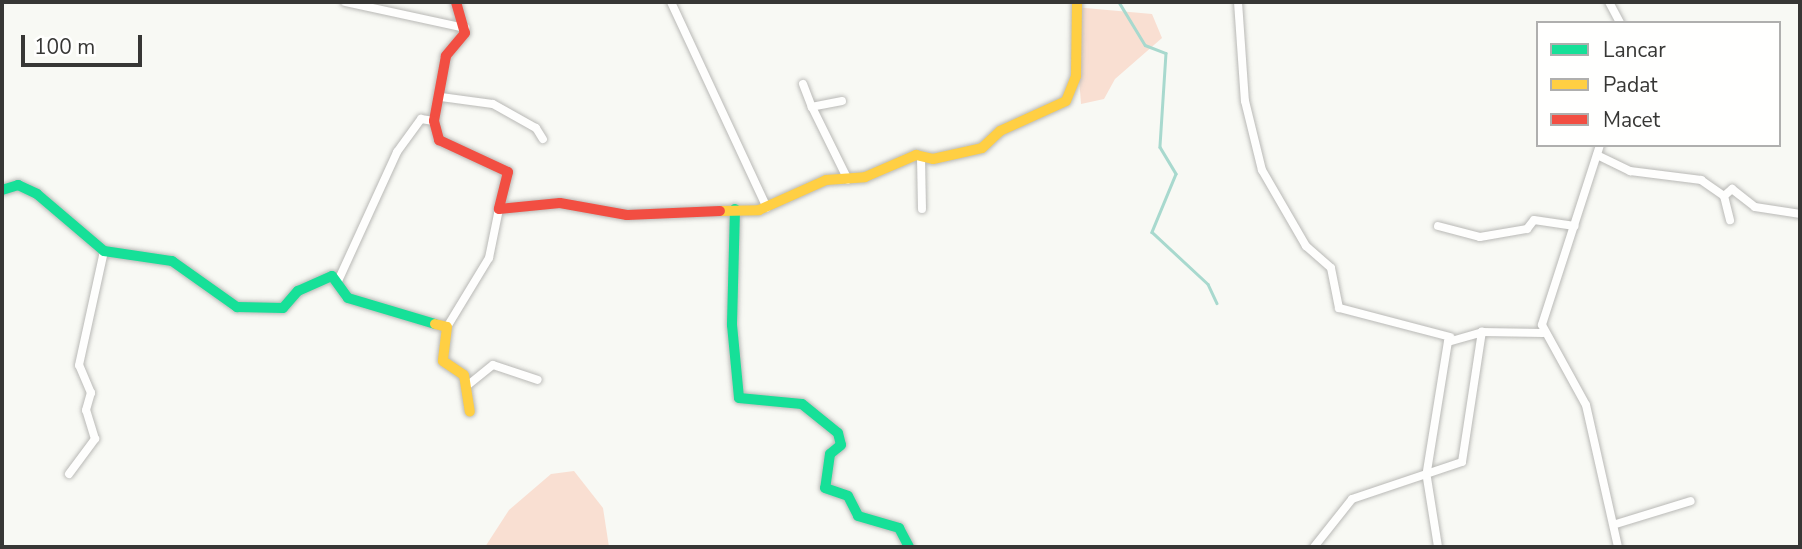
<!DOCTYPE html>
<html>
<head>
<meta charset="utf-8">
<style>
	body { margin:0 }
	#map { position:relative; width:1802px; height:549px; overflow:hidden; background:#f8f9f4; font-family:"Nunito Sans",sans-serif }
	div>[style] { position:absolute }
	[style*='--x'] { left:calc(var(--x)*1px); top:calc(var(--y)*1px); width:calc(var(--w)*1px); rotate:calc(var(--a)*1deg) }
	.green>* { inset:0; background:#f9dfd2 }
	.stream>* { height:2.5px; margin:-1.25px; padding:0 1.25px; transform-origin:1.25px; border-radius:1.25px; background:#a8d9ce }
	.roads { filter:drop-shadow(0 0 2px #b9b9b6) drop-shadow(0 0 2px #b9b9b6) }
	.street>* { height:8px; margin:-4px; padding:0 4px; transform-origin:4px; border-radius:4px; background:#fefefd }
	.fast>* { height:10px; margin:-5px; padding:0 5px; transform-origin:5px; border-radius:5px; background:#16e098 }
	.slow>* { height:10px; margin:-5px; padding:0 5px; transform-origin:5px; border-radius:5px; background:#ffcf43 }
	.jam>* { height:10px; margin:-5px; padding:0 5px; transform-origin:5px; border-radius:5px; background:#f24e42 }
	span { translate:-50% -50%; white-space:nowrap; text-align:center; line-height:1.15; -webkit-text-stroke:7px #fffffe; paint-order:stroke }
	.frame { position:absolute; inset:0; border:4px solid #373735; pointer-events:none }
	.legend { position:absolute; left:1536px; top:21px; width:245px; height:126px; box-sizing:border-box; background:#fffffe; border:2px solid #afafae; margin:0; padding:9px 12px; list-style:none; font-size:21px; color:#373735 }
	.legend li { display:flex; align-items:center; gap:14px; height:35px }
	.legend b { width:35px; border:2px solid #afafae }
	.scale { position:absolute; left:21px; top:35px; width:121px; height:32px; box-sizing:border-box; border:4px solid #373735; border-top:0; padding-left:9px; font-size:21px; line-height:24px; white-space:nowrap; color:#373735; -webkit-text-stroke:5px #fffffe; paint-order:stroke }
</style>
</head>
<body>
<div id="map">
	<div class="green">
		<div style="clip-path:polygon(1074px 7px,1152px 14px,1162px 38px,1115px 79px,1104px 99px,1081px 104px)"></div>
		<div style="clip-path:polygon(574px 471px,603px 508px,609px 547px,485px 547px,509px 510px,551px 474px)"></div>
	</div>
	<div class="stream">
		<div style="--x:1119;--y:2;--w:50;--a:58.8"></div>
		<div style="--x:1145;--y:45;--w:22;--a:21"></div>
		<div style="--x:1166;--y:53;--w:94;--a:93.7"></div>
		<div style="--x:1160;--y:147;--w:31;--a:59"></div>
		<div style="--x:1176;--y:174;--w:63;--a:112.5"></div>
		<div style="--x:1152;--y:232;--w:76;--a:42.9"></div>
		<div style="--x:1208;--y:284;--w:21;--a:65"></div>
	</div>
	<div class="roads">
		<div class="street">
			<div style="--x:345;--y:2;--w:123;--a:12.2"></div>
			<div style="--x:671;--y:2;--w:227;--a:65"></div>
			<div style="--x:1238;--y:2;--w:99;--a:86"></div>
			<div style="--x:1245;--y:101;--w:71;--a:76.2"></div>
			<div style="--x:1262;--y:170;--w:88;--a:59.9"></div>
			<div style="--x:1306;--y:246;--w:33;--a:41"></div>
			<div style="--x:1331;--y:268;--w:41;--a:78.7"></div>
			<div style="--x:1339;--y:308;--w:115;--a:14.6"></div>
			<div style="--x:1609;--y:2;--w:24;--a:62"></div>
			<div style="--x:803;--y:84;--w:25;--a:69"></div>
			<div style="--x:441;--y:97;--w:52;--a:7.7"></div>
			<div style="--x:493;--y:104;--w:49;--a:29.2"></div>
			<div style="--x:536;--y:128;--w:13;--a:58"></div>
			<div style="--x:842;--y:101;--w:31;--a:169"></div>
			<div style="--x:812;--y:107;--w:81;--a:63.7"></div>
			<div style="--x:1600;--y:145;--w:189;--a:107.9"></div>
			<div style="--x:1542;--y:325;--w:91;--a:61.2"></div>
			<div style="--x:1586;--y:405;--w:146;--a:77.3"></div>
			<div style="--x:1597;--y:155;--w:37;--a:26"></div>
			<div style="--x:1630;--y:171;--w:72;--a:7.2"></div>
			<div style="--x:1701;--y:180;--w:28;--a:35"></div>
			<div style="--x:1724;--y:196;--w:25;--a:76"></div>
			<div style="--x:921;--y:157;--w:52;--a:88.9"></div>
			<div style="--x:1724;--y:196;--w:11;--a:-41"></div>
			<div style="--x:1732;--y:189;--w:29;--a:38"></div>
			<div style="--x:1755;--y:207;--w:46;--a:8.8"></div>
			<div style="--x:1438;--y:226;--w:43;--a:14.7"></div>
			<div style="--x:1480;--y:237;--w:48;--a:-9.7"></div>
			<div style="--x:1527;--y:229;--w:11;--a:-52"></div>
			<div style="--x:1534;--y:220;--w:41;--a:8.3"></div>
			<div style="--x:338;--y:281;--w:142;--a:-65.4"></div>
			<div style="--x:397;--y:152;--w:41;--a:-54"></div>
			<div style="--x:421;--y:119;--w:13;--a:9"></div>
			<div style="--x:447;--y:327;--w:81;--a:-58.7"></div>
			<div style="--x:489;--y:258;--w:50;--a:-78.5"></div>
			<div style="--x:468;--y:385;--w:32;--a:-39"></div>
			<div style="--x:493;--y:365;--w:47;--a:18.4"></div>
			<div style="--x:1427;--y:471;--w:131;--a:-80.8"></div>
			<div style="--x:1448;--y:342;--w:35;--a:-16"></div>
			<div style="--x:69;--y:474;--w:44;--a:-53.4"></div>
			<div style="--x:95;--y:439;--w:30;--a:-107"></div>
			<div style="--x:86;--y:410;--w:18;--a:-74"></div>
			<div style="--x:91;--y:393;--w:30;--a:-113"></div>
			<div style="--x:79;--y:365;--w:117;--a:-77.6"></div>
			<div style="--x:1427;--y:478;--w:70;--a:80.9"></div>
			<div style="--x:1616;--y:524;--w:78;--a:-17"></div>
			<div style="--x:1314;--y:547;--w:61;--a:-51.6"></div>
			<div style="--x:1352;--y:499;--w:116;--a:-18.6"></div>
			<div style="--x:1462;--y:462;--w:132;--a:-81.3"></div>
			<div style="--x:1482;--y:332;--w:61;--a:0.9"></div>
		</div>
		<div class="fast">
			<div style="--x:2;--y:190;--w:17;--a:-17"></div>
			<div style="--x:18;--y:185;--w:21;--a:25"></div>
			<div style="--x:37;--y:194;--w:88;--a:40.4"></div>
			<div style="--x:104;--y:251;--w:69;--a:8.4"></div>
			<div style="--x:172;--y:261;--w:80;--a:35.3"></div>
			<div style="--x:237;--y:307;--w:46;--a:1.2"></div>
			<div style="--x:283;--y:308;--w:23;--a:-49"></div>
			<div style="--x:298;--y:291;--w:37;--a:-24"></div>
			<div style="--x:332;--y:276;--w:27;--a:54"></div>
			<div style="--x:348;--y:298;--w:91;--a:16.6"></div>
			<div style="--x:735;--y:209;--w:116;--a:91.5"></div>
			<div style="--x:732;--y:325;--w:73;--a:84.5"></div>
			<div style="--x:739;--y:398;--w:63;--a:5.4"></div>
			<div style="--x:802;--y:404;--w:46;--a:38.9"></div>
			<div style="--x:838;--y:433;--w:12;--a:76"></div>
			<div style="--x:841;--y:445;--w:14;--a:141"></div>
			<div style="--x:830;--y:454;--w:34;--a:98"></div>
			<div style="--x:825;--y:488;--w:24;--a:19"></div>
			<div style="--x:848;--y:496;--w:22;--a:63"></div>
			<div style="--x:858;--y:516;--w:43;--a:16.3"></div>
			<div style="--x:899;--y:528;--w:21;--a:62"></div>
		</div>
		<div class="slow">
			<div style="--x:720;--y:211;--w:39;--a:-1"></div>
			<div style="--x:759;--y:210;--w:73;--a:-24.1"></div>
			<div style="--x:826;--y:180;--w:39;--a:-4"></div>
			<div style="--x:865;--y:177;--w:56;--a:-23.3"></div>
			<div style="--x:916;--y:155;--w:17;--a:13"></div>
			<div style="--x:933;--y:159;--w:50;--a:-12.7"></div>
			<div style="--x:982;--y:148;--w:25;--a:-43"></div>
			<div style="--x:1000;--y:131;--w:72;--a:-24.4"></div>
			<div style="--x:1066;--y:101;--w:27;--a:-68"></div>
			<div style="--x:1076;--y:76;--w:74;--a:-89.2"></div>
			<div style="--x:435;--y:324;--w:12;--a:14"></div>
			<div style="--x:447;--y:327;--w:34;--a:97"></div>
			<div style="--x:443;--y:361;--w:25;--a:34"></div>
			<div style="--x:464;--y:375;--w:37;--a:81"></div>
		</div>
		<div class="jam">
			<div style="--x:456;--y:2;--w:32;--a:74"></div>
			<div style="--x:465;--y:33;--w:30;--a:130"></div>
			<div style="--x:446;--y:56;--w:66;--a:100.5"></div>
			<div style="--x:434;--y:121;--w:20;--a:75"></div>
			<div style="--x:439;--y:140;--w:76;--a:24.9"></div>
			<div style="--x:508;--y:172;--w:38;--a:104"></div>
			<div style="--x:499;--y:209;--w:61;--a:-5.6"></div>
			<div style="--x:560;--y:203;--w:68;--a:10.2"></div>
			<div style="--x:627;--y:215;--w:93;--a:-2.5"></div>
		</div>
	</div>
	<div class="frame"></div>
	<ul class="legend">
	<li><b style="height:9px;background:#16e098"></b>Lancar</li>
	<li><b style="height:9px;background:#ffcf43"></b>Padat</li>
	<li><b style="height:9px;background:#f24e42"></b>Macet</li>
	</ul>
	<div class="scale">100 m</div>
</div>
</body>
</html>
